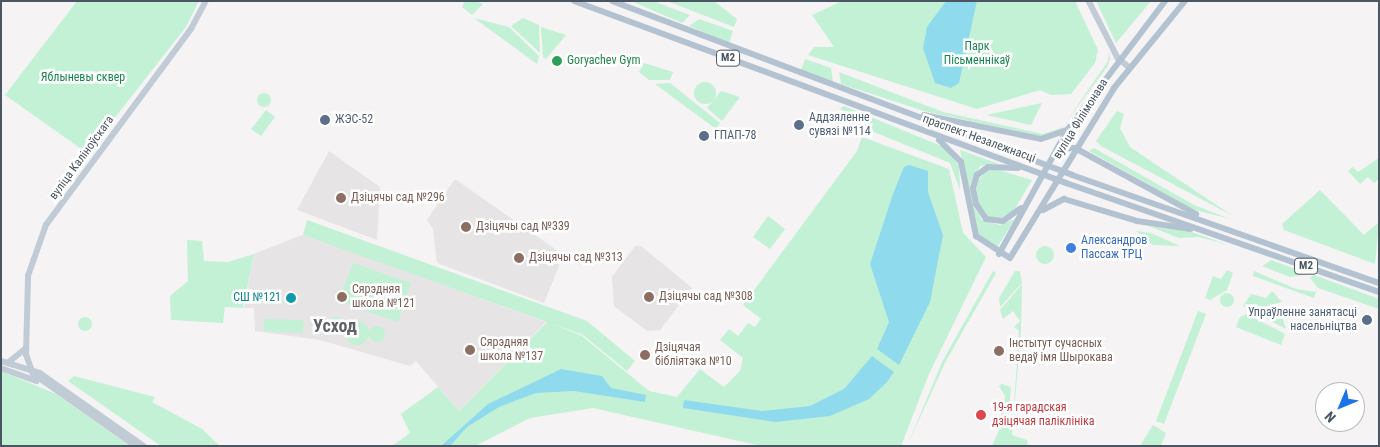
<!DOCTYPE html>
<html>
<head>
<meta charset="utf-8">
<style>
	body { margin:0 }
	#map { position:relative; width:1380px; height:447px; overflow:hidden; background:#f5f3f3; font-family:"Roboto Condensed",sans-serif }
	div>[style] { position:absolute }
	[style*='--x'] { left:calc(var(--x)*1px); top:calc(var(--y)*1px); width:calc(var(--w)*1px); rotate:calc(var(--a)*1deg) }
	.education>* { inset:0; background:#e6e4e5 }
	.green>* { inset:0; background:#c3f1d5 }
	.round { border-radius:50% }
	.water>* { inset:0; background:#90daee }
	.secondary>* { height:5.5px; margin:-2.75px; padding:0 2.75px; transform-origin:2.75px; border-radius:2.75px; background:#c1cbd6 }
	.primary>* { height:6px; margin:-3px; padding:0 3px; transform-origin:3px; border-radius:3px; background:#b3c2d1 }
	.dots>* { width:14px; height:14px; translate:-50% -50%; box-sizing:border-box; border:2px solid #fff; border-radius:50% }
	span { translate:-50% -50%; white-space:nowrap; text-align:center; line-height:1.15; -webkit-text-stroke:5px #fff; paint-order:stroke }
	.shield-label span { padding:1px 4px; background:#fff; border:1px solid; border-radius:4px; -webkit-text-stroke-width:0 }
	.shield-label { font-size:11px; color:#4a5661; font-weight:700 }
	.park-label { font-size:12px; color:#17864f }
	.leisure-label { font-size:12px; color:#27864d }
	.left { translate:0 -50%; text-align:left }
	.service-label { font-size:12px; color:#4e5e75 }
	.right { translate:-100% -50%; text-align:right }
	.street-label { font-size:12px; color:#4a5661 }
	.education-label { font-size:12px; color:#785e54 }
	.shop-label { font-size:12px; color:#366cbe }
	.culture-label { font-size:12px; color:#0d838f }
	.health-label { font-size:12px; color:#be3a42 }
	.district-label { font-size:18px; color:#5f6368; font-weight:700 }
	.frame { position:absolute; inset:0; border:2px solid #4a5661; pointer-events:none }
	.north { position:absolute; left:1315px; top:382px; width:50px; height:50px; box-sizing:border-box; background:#fff; border:1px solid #b7bbc0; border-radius:50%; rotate:225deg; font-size:14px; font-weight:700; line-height:20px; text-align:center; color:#4a5661 }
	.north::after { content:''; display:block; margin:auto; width:18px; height:22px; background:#1a73e8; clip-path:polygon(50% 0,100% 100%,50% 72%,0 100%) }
</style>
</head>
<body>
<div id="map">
	<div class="education">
		<div style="clip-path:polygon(329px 151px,380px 187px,377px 240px,297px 210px)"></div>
		<div style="clip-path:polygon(455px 179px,558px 251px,559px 266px,544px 303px,437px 263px,433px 229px,427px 220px)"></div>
		<div style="clip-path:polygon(302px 235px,323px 241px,546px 322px,459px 411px,416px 361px,410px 366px,320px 340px,255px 331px,254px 308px,244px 308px,254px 254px)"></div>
		<div style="clip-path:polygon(635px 246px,641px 246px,692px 288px,660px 330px,647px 331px,614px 306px,612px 277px)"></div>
	</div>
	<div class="green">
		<div style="clip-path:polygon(77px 1px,199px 1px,186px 27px,87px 153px,5px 95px)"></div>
		<div style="clip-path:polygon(465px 1px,476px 1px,483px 4px,472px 15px,462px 7px)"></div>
		<div style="clip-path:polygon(631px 1px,653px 1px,690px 15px,682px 23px)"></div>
		<div style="clip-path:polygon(667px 1px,714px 1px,737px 19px,734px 27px)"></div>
		<div style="clip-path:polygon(842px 1px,1075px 1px,1098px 50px,1095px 63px,1071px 94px,1051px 95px,1040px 90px,977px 109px,808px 55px,814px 47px,834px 47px,812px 15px)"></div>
		<div style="clip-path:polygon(1096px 1px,1151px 1px,1116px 43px)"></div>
		<div style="clip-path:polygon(474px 18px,509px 27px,539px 56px,537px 64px)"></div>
		<div style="clip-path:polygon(523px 18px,539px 25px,540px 53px,511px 26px)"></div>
		<div style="clip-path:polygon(699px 19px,733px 31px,729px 43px,689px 26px)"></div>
		<div style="clip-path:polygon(541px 27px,566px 35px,546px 59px,543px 57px)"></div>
		<div style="clip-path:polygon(1109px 51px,1110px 59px,1107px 67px,1067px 121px,1108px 61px)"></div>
		<div style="clip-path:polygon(805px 59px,831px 68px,833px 82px,801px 70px)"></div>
		<div style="clip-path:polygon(644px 63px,673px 72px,670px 80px,649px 80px,639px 72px)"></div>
		<div style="clip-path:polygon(839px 72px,943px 112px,1043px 134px,1064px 127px,1054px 136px,1039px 136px,924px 111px,841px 84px)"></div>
		<div class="round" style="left:694px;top:82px;width:22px;height:22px"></div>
		<div style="clip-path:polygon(670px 83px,720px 123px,716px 129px,655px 84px)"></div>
		<div style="clip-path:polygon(721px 91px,740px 97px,722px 121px,707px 108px)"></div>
		<div class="round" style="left:257px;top:93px;width:14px;height:14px"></div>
		<div style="clip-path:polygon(1042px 103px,1031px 125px,986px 115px)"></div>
		<div style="clip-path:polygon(844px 106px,946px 148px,959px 166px,960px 190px,950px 163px,864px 128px,864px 119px,840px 109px)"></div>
		<div style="clip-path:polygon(266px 110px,275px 117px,261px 136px,251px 129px)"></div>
		<div style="clip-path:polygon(1117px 111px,1124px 114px,1120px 128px,1130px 147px,1233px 216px,1101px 146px,1096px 141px)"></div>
		<div style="clip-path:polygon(862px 137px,949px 169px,963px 233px,986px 257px,929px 374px,901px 446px,761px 446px,593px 408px,530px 418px,475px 446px,392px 446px,410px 433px,401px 414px,438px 387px,459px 411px,547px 322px,303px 235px,307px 220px,587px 321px,635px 361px,627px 371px,583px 335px,550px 323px,582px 336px,649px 391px,677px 397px,700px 369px,724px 387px,740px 371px,743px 358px,720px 340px,729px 329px,738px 336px,748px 323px,755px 327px,761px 319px,743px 305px,857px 151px)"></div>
		<div style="clip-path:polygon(1094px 148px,1194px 205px,1230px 219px,1192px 209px,1089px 151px)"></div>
		<div style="clip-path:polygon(960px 150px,999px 164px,980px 166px,970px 185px,974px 207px,982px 220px,1000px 225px,1015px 219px,996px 249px,977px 236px)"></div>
		<div style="clip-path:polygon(1379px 158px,1379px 179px,1374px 183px,1368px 177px,1360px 184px,1348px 171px,1353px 167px,1358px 172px)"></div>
		<div style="clip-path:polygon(995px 169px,1032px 180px,1013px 212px,998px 219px,988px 217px,979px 205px,976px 185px,985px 171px)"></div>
		<div style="clip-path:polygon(1320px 190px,1364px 235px,1379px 222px,1375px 264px,1284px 230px,1282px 224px)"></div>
		<div style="clip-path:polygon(768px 216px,785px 229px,770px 249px,753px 237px)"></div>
		<div style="clip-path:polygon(1148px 226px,1192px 232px,1228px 245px,1199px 237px,1179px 238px)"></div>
		<div style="clip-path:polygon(1136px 231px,1151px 233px,1180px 246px,1153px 245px)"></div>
		<div style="clip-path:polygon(187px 240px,202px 241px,204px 261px,228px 262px,254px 254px,243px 308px,225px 307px,223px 323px,171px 320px,170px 296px,188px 281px)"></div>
		<div class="round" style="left:1036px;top:246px;width:18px;height:18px"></div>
		<div style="clip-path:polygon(1271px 260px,1301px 271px,1302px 275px,1290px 277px,1262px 266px)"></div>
		<div style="clip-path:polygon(353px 263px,411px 283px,398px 322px,339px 301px)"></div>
		<div style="clip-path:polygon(1227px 270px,1233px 273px,1227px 290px,1210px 300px,1205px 298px,1213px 276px,1221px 279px)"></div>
		<div style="clip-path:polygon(993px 271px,996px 273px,946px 361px,907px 446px,943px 360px)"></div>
		<div style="clip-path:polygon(1015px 271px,1020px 271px,1022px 283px,1000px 307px,999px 298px)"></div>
		<div style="clip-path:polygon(1254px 271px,1296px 289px,1316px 292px,1314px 298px,1253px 276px)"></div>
		<div style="clip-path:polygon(1314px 275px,1379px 299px,1379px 309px,1318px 288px,1310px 278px)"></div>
		<div style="clip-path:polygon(1022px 284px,1021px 331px,1012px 435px,1027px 440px,1028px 446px,992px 446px,1001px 426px,1005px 428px,1013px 419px,1019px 331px,1014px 327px,1020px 321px,1013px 311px,1003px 319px,1000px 310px)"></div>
		<div style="clip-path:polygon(1272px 291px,1282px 302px,1251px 310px,1243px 306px,1251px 294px,1266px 298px)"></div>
		<div class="round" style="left:1220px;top:293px;width:14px;height:14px"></div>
		<div style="clip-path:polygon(1279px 307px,1286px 329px,1254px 312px)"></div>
		<div style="clip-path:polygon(1198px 311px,1206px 314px,1164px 424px,1156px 421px)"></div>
		<div style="clip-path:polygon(1247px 314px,1285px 334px,1281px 345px,1236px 327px,1240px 317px)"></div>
		<div class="round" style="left:78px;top:317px;width:14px;height:14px"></div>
		<div class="round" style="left:328px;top:317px;width:16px;height:16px"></div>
		<div style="clip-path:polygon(264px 319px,303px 320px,303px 333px,264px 331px)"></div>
		<div class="round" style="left:345px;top:321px;width:24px;height:24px"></div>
		<div class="round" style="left:369px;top:326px;width:16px;height:16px"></div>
		<div style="clip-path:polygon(1px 371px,56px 394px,130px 446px,1px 446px)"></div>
		<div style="clip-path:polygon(74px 376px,155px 397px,152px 402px,202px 429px,220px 446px,161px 446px,68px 381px)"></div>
		<div style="clip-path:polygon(1002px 384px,1011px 387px,1009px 411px,1001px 421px,1005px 396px,999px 386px)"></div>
		<div style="clip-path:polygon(1153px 425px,1166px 433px,1161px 446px,1140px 446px)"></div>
	</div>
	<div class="water">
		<div style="clip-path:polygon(946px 1px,977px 1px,959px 83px,951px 88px,935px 83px,923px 48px,927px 27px)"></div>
		<div style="clip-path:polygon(909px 165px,928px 171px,928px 192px,943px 235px,930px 302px,899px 365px,877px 349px,889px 322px,870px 264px,893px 194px,904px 167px)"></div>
		<div style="clip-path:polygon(872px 356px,894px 372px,887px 382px,869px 399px,830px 416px,775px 422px,683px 408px,684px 400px,762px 411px,810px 406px,844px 389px)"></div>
		<div style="clip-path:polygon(561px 369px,602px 376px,611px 388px,646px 395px,645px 402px,574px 391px,536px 393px,499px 407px,467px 427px,450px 446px,441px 446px,488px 404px)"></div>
	</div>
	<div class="secondary">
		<div style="--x:1089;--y:1;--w:64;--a:63"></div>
		<div style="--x:1118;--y:58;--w:14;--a:39"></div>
		<div style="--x:1;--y:361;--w:41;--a:17.1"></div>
		<div style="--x:40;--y:373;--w:127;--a:35.1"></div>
		<div style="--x:9;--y:362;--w:22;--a:-39"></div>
		<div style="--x:1;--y:368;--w:38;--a:20"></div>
		<div style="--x:135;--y:446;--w:125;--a:-144.8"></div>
		<div style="--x:33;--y:374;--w:20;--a:-110"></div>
		<div style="--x:26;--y:355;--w:79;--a:-88.5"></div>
		<div style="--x:28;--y:276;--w:54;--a:-70.6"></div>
		<div style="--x:46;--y:225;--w:244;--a:-53.5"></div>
		<div style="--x:191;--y:29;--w:32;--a:-62"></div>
	</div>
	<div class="primary">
		<div style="--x:574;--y:1;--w:525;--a:20.3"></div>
		<div style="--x:1066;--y:183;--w:331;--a:19.2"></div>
		<div style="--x:612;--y:1;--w:492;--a:20.7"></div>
		<div style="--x:1072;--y:175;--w:325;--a:19.4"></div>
		<div style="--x:924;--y:115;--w:119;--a:11.6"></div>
		<div style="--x:1041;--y:139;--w:28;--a:-19"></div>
		<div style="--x:939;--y:140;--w:31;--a:45"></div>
		<div style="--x:961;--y:162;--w:76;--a:78.5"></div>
		<div style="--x:976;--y:236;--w:40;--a:32.9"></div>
		<div style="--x:1010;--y:258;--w:199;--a:-58.5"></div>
		<div style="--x:1114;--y:88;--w:112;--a:-50.8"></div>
		<div style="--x:1057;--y:149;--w:18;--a:-3"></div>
		<div style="--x:1075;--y:148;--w:138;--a:28.6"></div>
		<div style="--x:1018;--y:168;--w:30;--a:-178"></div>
		<div style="--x:988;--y:167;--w:14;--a:144"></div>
		<div style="--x:977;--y:175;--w:14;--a:107"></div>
		<div style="--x:973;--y:188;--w:16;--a:79"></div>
		<div style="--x:976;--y:204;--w:18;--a:56"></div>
		<div style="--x:986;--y:219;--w:17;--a:7"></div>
		<div style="--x:1003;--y:221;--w:22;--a:-36"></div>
		<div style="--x:1043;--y:210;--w:24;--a:-28"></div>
		<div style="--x:1064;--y:199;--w:76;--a:16.8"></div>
		<div style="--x:1137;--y:221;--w:54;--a:8.6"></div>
		<div style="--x:999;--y:254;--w:143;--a:-61.1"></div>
		<div style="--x:1068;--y:129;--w:161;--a:-52.8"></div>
	</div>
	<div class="dots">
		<div style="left:557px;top:61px;background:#2e9e5b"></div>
		<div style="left:325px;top:120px;background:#5c6f8a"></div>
		<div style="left:799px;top:125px;background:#5c6f8a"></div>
		<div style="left:704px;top:136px;background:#5c6f8a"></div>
		<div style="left:341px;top:198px;background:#8d6e63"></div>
		<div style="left:466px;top:227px;background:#8d6e63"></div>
		<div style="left:1071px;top:248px;background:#3f7fe0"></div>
		<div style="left:519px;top:258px;background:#8d6e63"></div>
		<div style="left:342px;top:297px;background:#8d6e63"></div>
		<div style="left:649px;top:297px;background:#8d6e63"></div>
		<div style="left:291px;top:298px;background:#0f9aa8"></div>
		<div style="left:1367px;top:320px;background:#5c6f8a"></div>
		<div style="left:470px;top:350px;background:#8d6e63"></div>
		<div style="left:999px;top:351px;background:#8d6e63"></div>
		<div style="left:645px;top:355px;background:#8d6e63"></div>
		<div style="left:981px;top:415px;background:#e0444e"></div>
	</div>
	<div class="shield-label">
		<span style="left:728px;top:58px">М2</span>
		<span style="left:1306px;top:266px">М2</span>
	</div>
	<div class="park-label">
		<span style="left:977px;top:54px">Парк<br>Пісьменнікаў</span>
		<span style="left:83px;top:78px">Яблыневы сквер</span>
	</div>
	<div class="leisure-label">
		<span class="left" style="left:567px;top:61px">Goryachev Gym</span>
	</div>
	<div class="service-label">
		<span class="left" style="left:809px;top:125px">Аддзяленне<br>сувязі №114</span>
		<span class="left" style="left:335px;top:120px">ЖЭС-52</span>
		<span class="left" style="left:714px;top:136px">ГПАП-78</span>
		<span class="right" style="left:1357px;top:320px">Упраўленне занятасці<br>насельніцтва</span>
	</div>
	<div class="street-label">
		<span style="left:1081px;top:119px;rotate:-58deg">вуліца Філімонава</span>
		<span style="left:979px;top:139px;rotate:20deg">праспект Незалежнасці</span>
		<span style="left:82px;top:158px;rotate:-54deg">вуліца Каліноўскага</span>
	</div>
	<div class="education-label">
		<span class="left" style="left:351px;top:198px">Дзіцячы сад №296</span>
		<span class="left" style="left:476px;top:227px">Дзіцячы сад №339</span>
		<span class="left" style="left:529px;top:258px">Дзіцячы сад №313</span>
		<span class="left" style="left:352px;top:297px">Сярэдняя<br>школа №121</span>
		<span class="left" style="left:659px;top:297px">Дзіцячы сад №308</span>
		<span class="left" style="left:480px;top:350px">Сярэдняя<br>школа №137</span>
		<span class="left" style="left:1009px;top:351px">Інстытут сучасных<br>ведаў імя Шырокава</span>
		<span class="left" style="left:655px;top:355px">Дзіцячая<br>бібліятэка №10</span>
	</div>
	<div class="shop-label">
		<span class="left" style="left:1081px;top:248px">Александров<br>Пассаж ТРЦ</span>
	</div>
	<div class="culture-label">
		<span class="right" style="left:281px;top:298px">СШ №121</span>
	</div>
	<div class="health-label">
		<span class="left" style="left:992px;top:415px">19-я гарадская<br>дзіцячая паліклініка</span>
	</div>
	<div class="district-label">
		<span style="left:335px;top:326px">Усход</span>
	</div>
	<div class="frame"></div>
	<div class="north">N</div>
</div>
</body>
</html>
